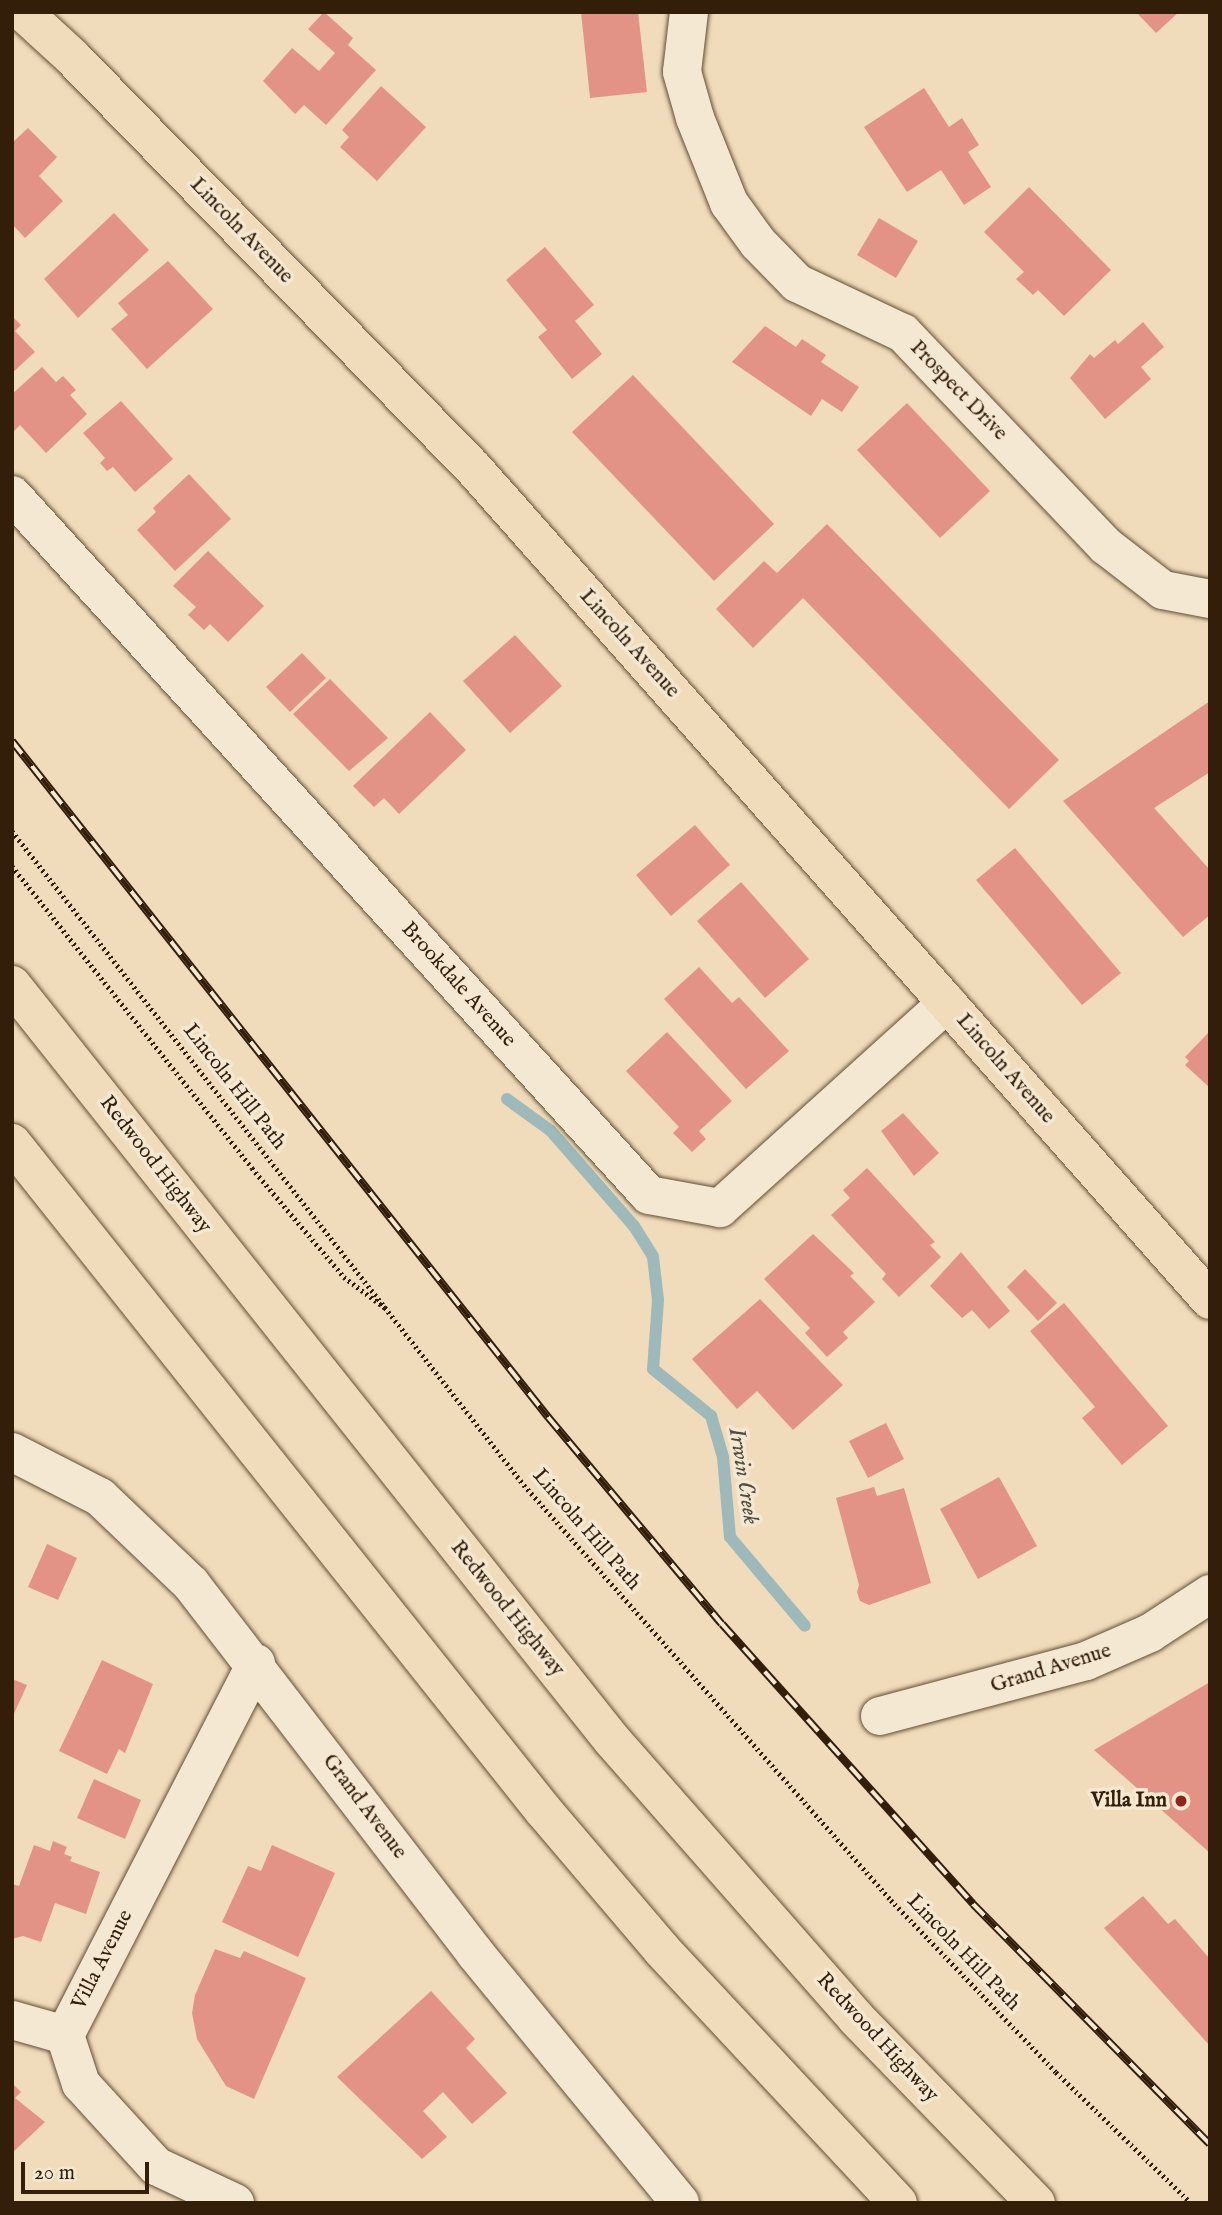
<!DOCTYPE html>
<html>
<head>
<meta charset="utf-8">
<style>
	body { margin:0 }
	#map { position:relative; width:1222px; height:2215px; overflow:hidden; background:#f0dcba; font-family:"IM FELL English",serif }
	div>[style] { position:absolute }
	[style*='--x'] { left:calc(var(--x)*1px); top:calc(var(--y)*1px); width:calc(var(--w)*1px); rotate:calc(var(--a)*1deg) }
	.stream>* { height:12px; margin:-6px; padding:0 6px; transform-origin:6px; border-radius:6px; background:#9db9b9 }
	.building>* { inset:0; background:#e39386 }
	.path>* { height:4.5px; margin-top:-2.25px; transform-origin:0; background:repeating-linear-gradient(90deg,#321e09 0 2px,transparent 0 5.5px) }
	.roads { filter:drop-shadow(0 0 2px #624e35) drop-shadow(0 0 2px #624e35) }
	.minor>* { height:38px; margin:-19px; padding:0 19px; transform-origin:19px; border-radius:19px; background:#f5e8d2 }
	.major>* { height:38px; margin:-19px; padding:0 19px; transform-origin:19px; border-radius:19px; background:#f0dcba }
	.highway>* { height:38px; margin:-19px; padding:0 19px; transform-origin:19px; border-radius:19px; background:#f0dcba }
	.rail>* { height:8px; margin-top:-4px; transform-origin:0; background:repeating-linear-gradient(90deg,#f5e8d2 0 16px,#321e09 0 32px); box-sizing:border-box; border-block:2px solid #321e09 }
	.dots>* { width:19px; height:19px; translate:-50% -50%; box-sizing:border-box; border:4px solid #f5e8d2; border-radius:50% }
	span { translate:-50% -50%; white-space:nowrap; text-align:center; line-height:1.15; -webkit-text-stroke:7px #f5e8d2; paint-order:stroke }
	.street-label { font-size:21px; color:#321e09 }
	.poi-label { font-size:21px; color:#321e09; font-weight:700 }
	.right { translate:-100% -50%; text-align:right }
	.water-label { font-size:23px; color:#524c3e; font-style:italic }
	.frame { position:absolute; inset:0; border:14px solid #321e09; pointer-events:none }
	.scale { position:absolute; left:21px; top:2162px; width:128px; height:32px; box-sizing:border-box; border:4px solid #321e09; border-top:0; padding-left:9px; font-size:21px; line-height:24px; white-space:nowrap; color:#321e09; -webkit-text-stroke:5px #f5e8d2; paint-order:stroke }
</style>
</head>
<body>
<div id="map">
	<div class="stream">
		<div style="--x:507;--y:1099;--w:54;--a:36"></div>
		<div style="--x:551;--y:1131;--w:126;--a:48.9"></div>
		<div style="--x:634;--y:1226;--w:36;--a:58"></div>
		<div style="--x:653;--y:1257;--w:43;--a:83.4"></div>
		<div style="--x:658;--y:1300;--w:69;--a:94.1"></div>
		<div style="--x:653;--y:1369;--w:75;--a:39"></div>
		<div style="--x:711;--y:1416;--w:43;--a:73.7"></div>
		<div style="--x:723;--y:1457;--w:80;--a:85"></div>
		<div style="--x:730;--y:1537;--w:116;--a:49.9"></div>
	</div>
	<div class="building">
		<div style="clip-path:polygon(324px 12px,353px 38px,348px 45px,376px 70px,326px 125px,304px 105px,295px 114px,263px 81px,292px 48px,319px 71px,335px 53px,308px 29px)"></div>
		<div style="clip-path:polygon(581px 12px,638px 12px,647px 92px,590px 98px)"></div>
		<div style="clip-path:polygon(1136px 12px,1179px 12px,1156px 33px)"></div>
		<div style="clip-path:polygon(381px 86px,426px 127px,377px 181px,340px 147px,349px 137px,342px 130px)"></div>
		<div style="clip-path:polygon(924px 88px,949px 127px,962px 118px,979px 145px,968px 152px,991px 187px,964px 205px,941px 170px,907px 192px,864px 127px)"></div>
		<div style="clip-path:polygon(28px 128px,57px 157px,39px 176px,63px 201px,25px 238px,12px 224px,12px 143px)"></div>
		<div style="clip-path:polygon(1029px 187px,1111px 270px,1064px 316px,1038px 290px,1033px 295px,1016px 279px,1024px 272px,984px 232px)"></div>
		<div style="clip-path:polygon(114px 213px,149px 250px,78px 318px,44px 279px)"></div>
		<div style="clip-path:polygon(879px 218px,918px 241px,896px 278px,857px 255px)"></div>
		<div style="clip-path:polygon(545px 247px,594px 305px,575px 321px,602px 354px,572px 379px,538px 337px,547px 330px,506px 280px)"></div>
		<div style="clip-path:polygon(168px 261px,213px 309px,147px 369px,111px 329px,128px 315px,118px 303px)"></div>
		<div style="clip-path:polygon(12px 316px,21px 325px,15px 331px,35px 352px,12px 373px)"></div>
		<div style="clip-path:polygon(1143px 322px,1164px 347px,1141px 367px,1151px 379px,1105px 419px,1070px 378px,1090px 354px,1094px 358px,1115px 340px,1118px 344px)"></div>
		<div style="clip-path:polygon(765px 326px,796px 347px,802px 339px,826px 355px,821px 362px,859px 387px,842px 412px,822px 399px,811px 416px,732px 362px)"></div>
		<div style="clip-path:polygon(42px 367px,56px 382px,63px 376px,76px 390px,70px 395px,87px 414px,46px 453px,20px 425px,12px 433px,12px 394px)"></div>
		<div style="clip-path:polygon(633px 375px,774px 524px,714px 581px,572px 432px)"></div>
		<div style="clip-path:polygon(121px 401px,173px 459px,135px 492px,113px 467px,107px 471px,100px 463px,105px 458px,83px 433px)"></div>
		<div style="clip-path:polygon(907px 403px,990px 491px,940px 538px,857px 450px)"></div>
		<div style="clip-path:polygon(189px 474px,231px 519px,175px 571px,137px 530px,156px 512px,153px 508px)"></div>
		<div style="clip-path:polygon(827px 524px,1059px 760px,1009px 809px,803px 598px,753px 648px,716px 609px,764px 561px,777px 573px)"></div>
		<div style="clip-path:polygon(208px 551px,264px 606px,228px 642px,210px 624px,204px 630px,188px 615px,196px 607px,173px 586px)"></div>
		<div style="clip-path:polygon(515px 635px,562px 686px,510px 733px,463px 681px)"></div>
		<div style="clip-path:polygon(302px 653px,326px 678px,290px 712px,266px 687px)"></div>
		<div style="clip-path:polygon(330px 679px,388px 738px,349px 771px,293px 714px)"></div>
		<div style="clip-path:polygon(1210px 701px,1210px 772px,1154px 808px,1210px 870px,1210px 915px,1183px 937px,1063px 801px)"></div>
		<div style="clip-path:polygon(430px 712px,466px 750px,399px 814px,384px 798px,374px 807px,353px 786px)"></div>
		<div style="clip-path:polygon(695px 825px,730px 865px,671px 916px,636px 875px)"></div>
		<div style="clip-path:polygon(1015px 848px,1121px 973px,1082px 1005px,976px 880px)"></div>
		<div style="clip-path:polygon(741px 882px,809px 959px,765px 998px,697px 921px)"></div>
		<div style="clip-path:polygon(699px 967px,732px 1003px,739px 997px,789px 1051px,746px 1089px,664px 999px)"></div>
		<div style="clip-path:polygon(1210px 1031px,1210px 1088px,1185px 1065px,1189px 1061px,1185px 1057px)"></div>
		<div style="clip-path:polygon(667px 1032px,732px 1101px,699px 1131px,706px 1139px,692px 1152px,673px 1133px,679px 1127px,626px 1071px)"></div>
		<div style="clip-path:polygon(903px 1113px,939px 1153px,914px 1176px,881px 1131px)"></div>
		<div style="clip-path:polygon(867px 1168px,935px 1242px,930px 1245px,941px 1257px,899px 1297px,882px 1279px,886px 1274px,831px 1215px,850px 1198px,843px 1190px)"></div>
		<div style="clip-path:polygon(813px 1234px,854px 1273px,850px 1276px,875px 1302px,843px 1332px,848px 1338px,827px 1357px,805px 1333px,810px 1328px,764px 1279px)"></div>
		<div style="clip-path:polygon(961px 1252px,1010px 1311px,989px 1329px,972px 1310px,962px 1318px,930px 1286px)"></div>
		<div style="clip-path:polygon(1025px 1269px,1057px 1303px,1038px 1321px,1007px 1287px)"></div>
		<div style="clip-path:polygon(760px 1299px,843px 1385px,793px 1430px,757px 1391px,737px 1409px,692px 1359px)"></div>
		<div style="clip-path:polygon(1064px 1303px,1168px 1426px,1122px 1465px,1082px 1418px,1095px 1407px,1030px 1331px)"></div>
		<div style="clip-path:polygon(886px 1423px,904px 1459px,868px 1478px,849px 1441px)"></div>
		<div style="clip-path:polygon(999px 1477px,1037px 1546px,978px 1579px,940px 1509px)"></div>
		<div style="clip-path:polygon(874px 1487px,877px 1496px,904px 1488px,931px 1583px,869px 1605px,860px 1601px,857px 1592px,859px 1585px,836px 1498px)"></div>
		<div style="clip-path:polygon(47px 1544px,77px 1558px,58px 1600px,28px 1587px)"></div>
		<div style="clip-path:polygon(102px 1660px,153px 1684px,125px 1753px,119px 1749px,107px 1774px,59px 1751px)"></div>
		<div style="clip-path:polygon(12px 1679px,27px 1685px,12px 1718px)"></div>
		<div style="clip-path:polygon(1210px 1682px,1210px 1853px,1094px 1750px)"></div>
		<div style="clip-path:polygon(94px 1779px,141px 1800px,125px 1839px,77px 1818px)"></div>
		<div style="clip-path:polygon(53px 1841px,67px 1847px,64px 1854px,72px 1857px,70px 1861px,100px 1872px,86px 1914px,55px 1903px,41px 1942px,23px 1936px,12px 1939px,12px 1884px,19px 1886px,34px 1845px,50px 1851px)"></div>
		<div style="clip-path:polygon(272px 1845px,335px 1873px,298px 1957px,222px 1922px,248px 1866px,261px 1871px)"></div>
		<div style="clip-path:polygon(1143px 1896px,1168px 1924px,1175px 1919px,1210px 1959px,1210px 2046px,1104px 1928px)"></div>
		<div style="clip-path:polygon(215px 1949px,240px 1958px,244px 1951px,306px 1978px,254px 2099px,226px 2086px,197px 2039px,192px 2013px,195px 1995px)"></div>
		<div style="clip-path:polygon(431px 1991px,475px 2039px,466px 2048px,507px 2093px,472px 2124px,443px 2092px,423px 2111px,447px 2137px,422px 2159px,337px 2077px)"></div>
		<div style="clip-path:polygon(12px 2083px,21px 2092px,15px 2098px,45px 2122px,12px 2153px)"></div>
	</div>
	<div class="path">
		<div style="--x:12;--y:831;--w:831;--a:51.94"></div>
		<div style="--x:524;--y:1485;--w:554;--a:48.51"></div>
		<div style="--x:891;--y:1900;--w:238;--a:46.2"></div>
		<div style="--x:1056;--y:2072;--w:188;--a:44.1"></div>
		<div style="--x:12;--y:866;--w:386;--a:51.5"></div>
		<div style="--x:252;--y:1168;--w:143;--a:49.8"></div>
		<div style="--x:344;--y:1277;--w:55;--a:36.9"></div>
	</div>
	<div class="roads">
		<div class="minor">
			<div style="--x:689;--y:12;--w:60;--a:96.7"></div>
			<div style="--x:682;--y:72;--w:48;--a:74.2"></div>
			<div style="--x:695;--y:118;--w:92;--a:68.2"></div>
			<div style="--x:729;--y:203;--w:49;--a:54.1"></div>
			<div style="--x:758;--y:243;--w:56;--a:45.7"></div>
			<div style="--x:797;--y:283;--w:117;--a:25.3"></div>
			<div style="--x:903;--y:333;--w:294;--a:46.4"></div>
			<div style="--x:1106;--y:546;--w:72;--a:37.7"></div>
			<div style="--x:1163;--y:590;--w:48;--a:10.8"></div>
			<div style="--x:12;--y:495;--w:946;--a:47.7"></div>
			<div style="--x:649;--y:1195;--w:72;--a:10.4"></div>
			<div style="--x:720;--y:1208;--w:306;--a:-42.1"></div>
			<div style="--x:12;--y:1452;--w:99;--a:27.1"></div>
			<div style="--x:100;--y:1497;--w:126;--a:43.7"></div>
			<div style="--x:191;--y:1584;--w:466;--a:52.4"></div>
			<div style="--x:475;--y:1953;--w:323;--a:50.6"></div>
			<div style="--x:880;--y:1716;--w:213;--a:-14.9"></div>
			<div style="--x:1086;--y:1661;--w:70;--a:-23.6"></div>
			<div style="--x:1150;--y:1633;--w:72;--a:-33"></div>
			<div style="--x:12;--y:2020;--w:55;--a:15.8"></div>
			<div style="--x:235;--y:2203;--w:87;--a:-154.9"></div>
			<div style="--x:156;--y:2166;--w:111;--a:-132.4"></div>
			<div style="--x:81;--y:2084;--w:52;--a:-108.1"></div>
			<div style="--x:65;--y:2035;--w:418;--a:-62.8"></div>
		</div>
		<div class="major">
			<div style="--x:23;--y:12;--w:65;--a:42.5"></div>
			<div style="--x:71;--y:56;--w:577;--a:45.7"></div>
			<div style="--x:474;--y:469;--w:1110;--a:48.47"></div>
		</div>
		<div class="highway">
			<div style="--x:12;--y:985;--w:964;--a:51.53"></div>
			<div style="--x:612;--y:1740;--w:370;--a:48.7"></div>
			<div style="--x:856;--y:2018;--w:258;--a:45.8"></div>
			<div style="--x:12;--y:1143;--w:853;--a:51.48"></div>
			<div style="--x:543;--y:1810;--w:184;--a:49.6"></div>
			<div style="--x:662;--y:1950;--w:346;--a:47"></div>
		</div>
	</div>
	<div class="rail">
		<div style="--x:12;--y:741;--w:863;--a:51.59"></div>
		<div style="--x:548;--y:1417;--w:270;--a:50"></div>
		<div style="--x:722;--y:1624;--w:376;--a:48.1"></div>
		<div style="--x:973;--y:1904;--w:337;--a:45.4"></div>
	</div>
	<div class="dots">
		<div style="left:1181px;top:1801px;background:#8f2418"></div>
	</div>
	<div class="street-label">
		<span style="left:241px;top:231px;rotate:46deg">Lincoln Avenue</span>
		<span style="left:958px;top:391px;rotate:46deg">Prospect Drive</span>
		<span style="left:629px;top:644px;rotate:48deg">Lincoln Avenue</span>
		<span style="left:458px;top:985px;rotate:48deg">Brookdale Avenue</span>
		<span style="left:1005px;top:1069px;rotate:49deg">Lincoln Avenue</span>
		<span style="left:234px;top:1087px;rotate:52deg">Lincoln Hill Path</span>
		<span style="left:155px;top:1165px;rotate:52deg">Redwood Highway</span>
		<span style="left:586px;top:1530px;rotate:49deg">Lincoln Hill Path</span>
		<span style="left:507px;top:1609px;rotate:51deg">Redwood Highway</span>
		<span style="left:1051px;top:1669px;rotate:-17deg">Grand Avenue</span>
		<span style="left:364px;top:1807px;rotate:53deg">Grand Avenue</span>
		<span style="left:963px;top:1953px;rotate:46deg">Lincoln Hill Path</span>
		<span style="left:103px;top:1960px;rotate:-63deg">Villa Avenue</span>
		<span style="left:877px;top:2038px;rotate:47deg">Redwood Highway</span>
	</div>
	<div class="poi-label">
		<span class="right" style="left:1167px;top:1801px">Villa Inn</span>
	</div>
	<div class="water-label">
		<span style="left:743px;top:1476px;rotate:81deg">Irwin Creek</span>
	</div>
	<div class="frame"></div>
	<div class="scale">20 m</div>
</div>
</body>
</html>
